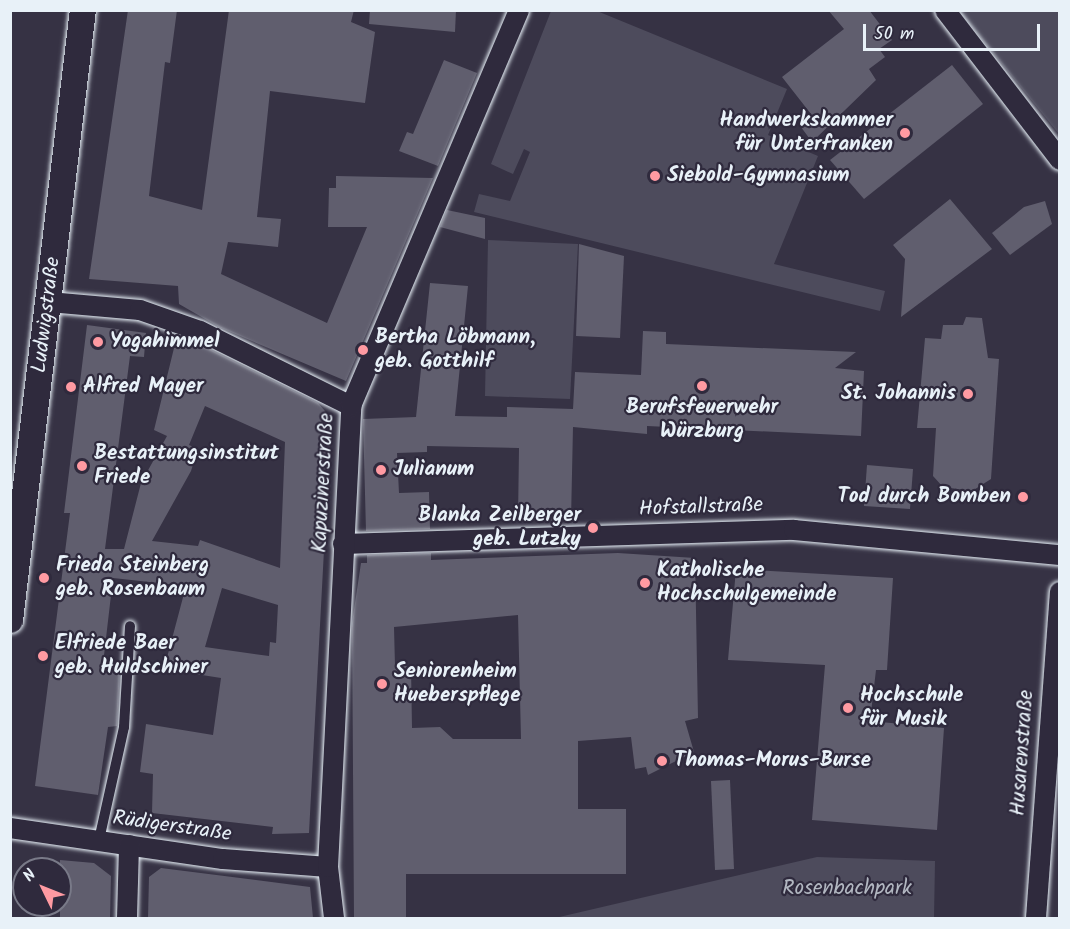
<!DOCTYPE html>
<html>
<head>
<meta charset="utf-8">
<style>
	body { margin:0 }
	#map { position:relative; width:1070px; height:929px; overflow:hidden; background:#363244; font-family:Kalam,sans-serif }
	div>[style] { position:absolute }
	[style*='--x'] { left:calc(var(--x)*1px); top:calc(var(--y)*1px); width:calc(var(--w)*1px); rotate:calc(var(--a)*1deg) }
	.green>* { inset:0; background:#4d4b5c }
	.building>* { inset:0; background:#605e6e }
	.roads { filter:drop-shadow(0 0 2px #e8f1f8) drop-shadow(0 0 2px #e8f1f8) }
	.service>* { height:10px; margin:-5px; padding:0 5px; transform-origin:5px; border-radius:5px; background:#2f2a3d }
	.minor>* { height:20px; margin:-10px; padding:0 10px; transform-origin:10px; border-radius:10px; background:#2f2a3d }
	.tertiary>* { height:26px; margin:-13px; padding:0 13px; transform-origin:13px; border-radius:13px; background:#2f2a3d }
	.dots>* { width:16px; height:16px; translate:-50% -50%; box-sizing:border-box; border:3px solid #2f2a3d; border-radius:50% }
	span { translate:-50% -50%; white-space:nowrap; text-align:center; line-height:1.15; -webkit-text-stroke:4.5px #2f2a3d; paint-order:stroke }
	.poi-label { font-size:21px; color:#e8f1f8; font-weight:700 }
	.right { translate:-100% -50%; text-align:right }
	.left { translate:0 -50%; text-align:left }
	.street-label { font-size:21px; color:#e8f1f8 }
	.park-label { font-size:21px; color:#b2b7c1 }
	.frame { position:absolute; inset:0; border:12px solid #e8f1f8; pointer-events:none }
	.north { position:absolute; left:12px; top:857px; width:60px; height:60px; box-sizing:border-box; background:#2f2a3d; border:2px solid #797a88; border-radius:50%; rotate:313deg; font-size:16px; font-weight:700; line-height:24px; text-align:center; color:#e8f1f8 }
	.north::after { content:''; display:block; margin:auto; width:21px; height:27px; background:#ff9aa2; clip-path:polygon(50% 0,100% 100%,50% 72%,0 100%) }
	.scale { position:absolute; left:863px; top:24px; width:177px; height:27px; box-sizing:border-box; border:3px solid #e8f1f8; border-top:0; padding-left:8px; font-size:18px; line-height:21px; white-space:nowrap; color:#e8f1f8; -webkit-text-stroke:4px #2f2a3d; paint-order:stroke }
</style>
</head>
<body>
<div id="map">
	<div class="green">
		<div style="clip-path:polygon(551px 11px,597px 11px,787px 89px,768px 135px,818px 156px,774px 264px,885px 291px,880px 311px,474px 212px,479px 194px,510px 201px,530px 152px,524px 149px,513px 174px,491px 164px)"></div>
		<div style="clip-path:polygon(959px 11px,1059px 11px,1059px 134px)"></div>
		<div style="clip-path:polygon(488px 240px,578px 244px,570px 399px,485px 396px)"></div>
		<div style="clip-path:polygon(817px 857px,935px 861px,934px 918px,555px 918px)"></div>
	</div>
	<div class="building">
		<div style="clip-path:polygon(128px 10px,177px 10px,170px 63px,165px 62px,149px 196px,202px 210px,229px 10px,354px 10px,351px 22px,375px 32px,365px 103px,270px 91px,257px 217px,281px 219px,278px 247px,228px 242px,221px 274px,327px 323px,367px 227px,328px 227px,329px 188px,336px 188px,336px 176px,433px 178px,346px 381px,219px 327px,179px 304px,178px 286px,89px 279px)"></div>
		<div style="clip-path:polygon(370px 10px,456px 10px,455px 32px,369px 24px)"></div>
		<div style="clip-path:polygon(828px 10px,869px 10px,892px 40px,879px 49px,885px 57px,869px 69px,876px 80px,812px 142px,798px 123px,811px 114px,782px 77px,844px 29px)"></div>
		<div style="clip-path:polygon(444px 60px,477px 73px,438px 166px,399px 151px,407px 132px,413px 134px)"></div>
		<div style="clip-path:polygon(952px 65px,983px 104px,864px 199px,830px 160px)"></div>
		<div style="clip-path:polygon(950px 199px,992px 249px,901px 317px,905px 259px,893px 245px)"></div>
		<div style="clip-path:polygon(1045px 201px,1052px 224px,1010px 255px,992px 233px,1024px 207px)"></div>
		<div style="clip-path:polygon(447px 210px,485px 218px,485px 239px,440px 227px)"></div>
		<div style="clip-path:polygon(579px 244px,624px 256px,620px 338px,576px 336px)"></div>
		<div style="clip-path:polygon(430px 283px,468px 286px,455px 416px,507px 417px,507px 407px,573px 409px,575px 372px,641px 375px,643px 331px,666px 332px,666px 344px,856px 352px,835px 368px,864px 371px,861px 436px,647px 426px,647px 434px,573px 427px,571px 521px,518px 520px,519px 448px,427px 446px,427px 452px,397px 453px,399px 493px,429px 492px,430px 529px,366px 531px,363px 419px,416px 417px)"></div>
		<div style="clip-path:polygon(966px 317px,982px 318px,988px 358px,999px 359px,991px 479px,972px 491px,943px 487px,933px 476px,936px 428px,917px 428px,925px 338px,941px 339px,943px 325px,963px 325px)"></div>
		<div style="clip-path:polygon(evenodd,87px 325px,146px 333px,144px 357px,130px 356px,105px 549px,124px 549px,141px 483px,167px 436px,154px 430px,174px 348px,195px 342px,318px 403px,331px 418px,309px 833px,272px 834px,273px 827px,152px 813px,153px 774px,140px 772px,146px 724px,213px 735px,221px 678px,164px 669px,186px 586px,113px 578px,103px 664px,120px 667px,117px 726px,108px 727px,98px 795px,35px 786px,70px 513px,64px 513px,87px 325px,205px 406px,285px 442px,280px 568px,200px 540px,198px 546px,152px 541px,191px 471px,198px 449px,189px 445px,205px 406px,87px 325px,222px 588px,278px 605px,276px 643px,270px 642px,269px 656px,205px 647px,222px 588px)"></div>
		<div style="clip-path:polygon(867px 465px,913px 469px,910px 509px,864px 506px)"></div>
		<div style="clip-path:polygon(evenodd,431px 553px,431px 560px,618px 553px,695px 558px,698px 718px,685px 721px,694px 752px,648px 775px,646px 767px,635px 769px,631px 737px,578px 741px,578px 809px,626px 809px,626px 874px,406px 874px,406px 918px,354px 918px,352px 623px,361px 563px,367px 563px,367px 555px,431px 553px,518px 615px,521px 739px,453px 739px,440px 727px,412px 728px,411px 666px,395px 666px,394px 627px,518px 615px)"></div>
		<div style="clip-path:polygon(736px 569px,893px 578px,887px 670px,876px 670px,870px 721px,944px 728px,937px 830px,812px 820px,825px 665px,728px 660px)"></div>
		<div style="clip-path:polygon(730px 780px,734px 869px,715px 870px,711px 781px)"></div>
		<div style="clip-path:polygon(60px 860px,94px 863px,111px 876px,110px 918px,60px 918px)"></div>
		<div style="clip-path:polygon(161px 868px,310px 887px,313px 918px,148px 918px,149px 877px)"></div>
	</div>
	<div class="roads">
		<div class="service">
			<div style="--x:99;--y:840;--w:116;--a:-77.5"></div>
			<div style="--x:124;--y:727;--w:101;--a:-86.6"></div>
		</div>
		<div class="minor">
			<div style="--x:945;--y:10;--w:189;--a:52.5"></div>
			<div style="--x:49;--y:302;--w:91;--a:5"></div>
			<div style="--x:140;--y:310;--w:64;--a:19.3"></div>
			<div style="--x:200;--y:331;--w:169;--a:26.4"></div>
			<div style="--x:343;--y:544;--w:451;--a:-1.8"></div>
			<div style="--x:794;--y:530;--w:267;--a:5.4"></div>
			<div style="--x:10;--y:828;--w:215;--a:8.3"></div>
			<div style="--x:223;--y:859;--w:105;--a:4.4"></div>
			<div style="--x:127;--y:918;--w:73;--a:-88.4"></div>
			<div style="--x:334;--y:918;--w:51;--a:-96.7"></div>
			<div style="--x:328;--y:867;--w:462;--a:-87.1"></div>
			<div style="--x:351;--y:406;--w:430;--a:-67"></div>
			<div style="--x:1036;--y:918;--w:327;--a:-85.8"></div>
		</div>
		<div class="tertiary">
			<div style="--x:10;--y:620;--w:614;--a:-83.18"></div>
		</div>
	</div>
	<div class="dots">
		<div style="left:905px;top:133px;background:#ff9aa2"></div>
		<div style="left:655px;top:176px;background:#ff9aa2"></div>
		<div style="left:98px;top:342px;background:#ff9aa2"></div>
		<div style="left:363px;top:350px;background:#ff9aa2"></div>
		<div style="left:702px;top:386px;background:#ff9aa2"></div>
		<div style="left:71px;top:387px;background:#ff9aa2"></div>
		<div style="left:968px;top:394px;background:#ff9aa2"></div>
		<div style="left:82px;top:466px;background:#ff9aa2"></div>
		<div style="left:381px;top:470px;background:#ff9aa2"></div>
		<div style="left:1023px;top:497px;background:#ff9aa2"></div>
		<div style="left:593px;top:528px;background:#ff9aa2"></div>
		<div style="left:44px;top:578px;background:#ff9aa2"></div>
		<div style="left:645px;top:583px;background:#ff9aa2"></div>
		<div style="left:43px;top:656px;background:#ff9aa2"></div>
		<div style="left:382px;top:684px;background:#ff9aa2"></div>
		<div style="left:848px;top:708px;background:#ff9aa2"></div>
		<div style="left:662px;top:761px;background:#ff9aa2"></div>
	</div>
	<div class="poi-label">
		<span class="right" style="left:893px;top:133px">Handwerkskammer<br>für Unterfranken</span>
		<span class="left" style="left:667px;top:176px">Siebold-Gymnasium</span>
		<span class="left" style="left:375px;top:350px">Bertha Löbmann,<br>geb. Gotthilf</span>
		<span class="left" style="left:110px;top:342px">Yogahimmel</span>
		<span class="left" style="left:83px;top:387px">Alfred Mayer</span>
		<span class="right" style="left:956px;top:394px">St. Johannis</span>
		<span style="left:702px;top:420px">Berufsfeuerwehr<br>Würzburg</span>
		<span class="left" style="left:94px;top:466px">Bestattungsinstitut<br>Friede</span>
		<span class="left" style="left:393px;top:470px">Julianum</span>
		<span class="right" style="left:1011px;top:497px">Tod durch Bomben</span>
		<span class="right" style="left:581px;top:528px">Blanka Zeilberger<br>geb. Lutzky</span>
		<span class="left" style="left:56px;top:578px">Frieda Steinberg<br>geb. Rosenbaum</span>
		<span class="left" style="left:657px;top:583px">Katholische<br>Hochschulgemeinde</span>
		<span class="left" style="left:55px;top:656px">Elfriede Baer<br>geb. Huldschiner</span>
		<span class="left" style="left:394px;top:684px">Seniorenheim<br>Hueberspflege</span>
		<span class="left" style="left:860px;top:708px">Hochschule<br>für Musik</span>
		<span class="left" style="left:674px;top:761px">Thomas-Morus-Burse</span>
	</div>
	<div class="street-label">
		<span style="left:47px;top:315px;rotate:-83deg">Ludwigstraße</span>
		<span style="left:324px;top:483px;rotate:-87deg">Kapuzinerstraße</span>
		<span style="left:701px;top:508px;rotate:-2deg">Hofstallstraße</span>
		<span style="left:1023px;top:753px;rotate:-86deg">Husarenstraße</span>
		<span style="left:172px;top:827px;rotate:8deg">Rüdigerstraße</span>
	</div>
	<div class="park-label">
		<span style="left:847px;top:889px">Rosenbachpark</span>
	</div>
	<div class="frame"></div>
	<div class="north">N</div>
	<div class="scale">50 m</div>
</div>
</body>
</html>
